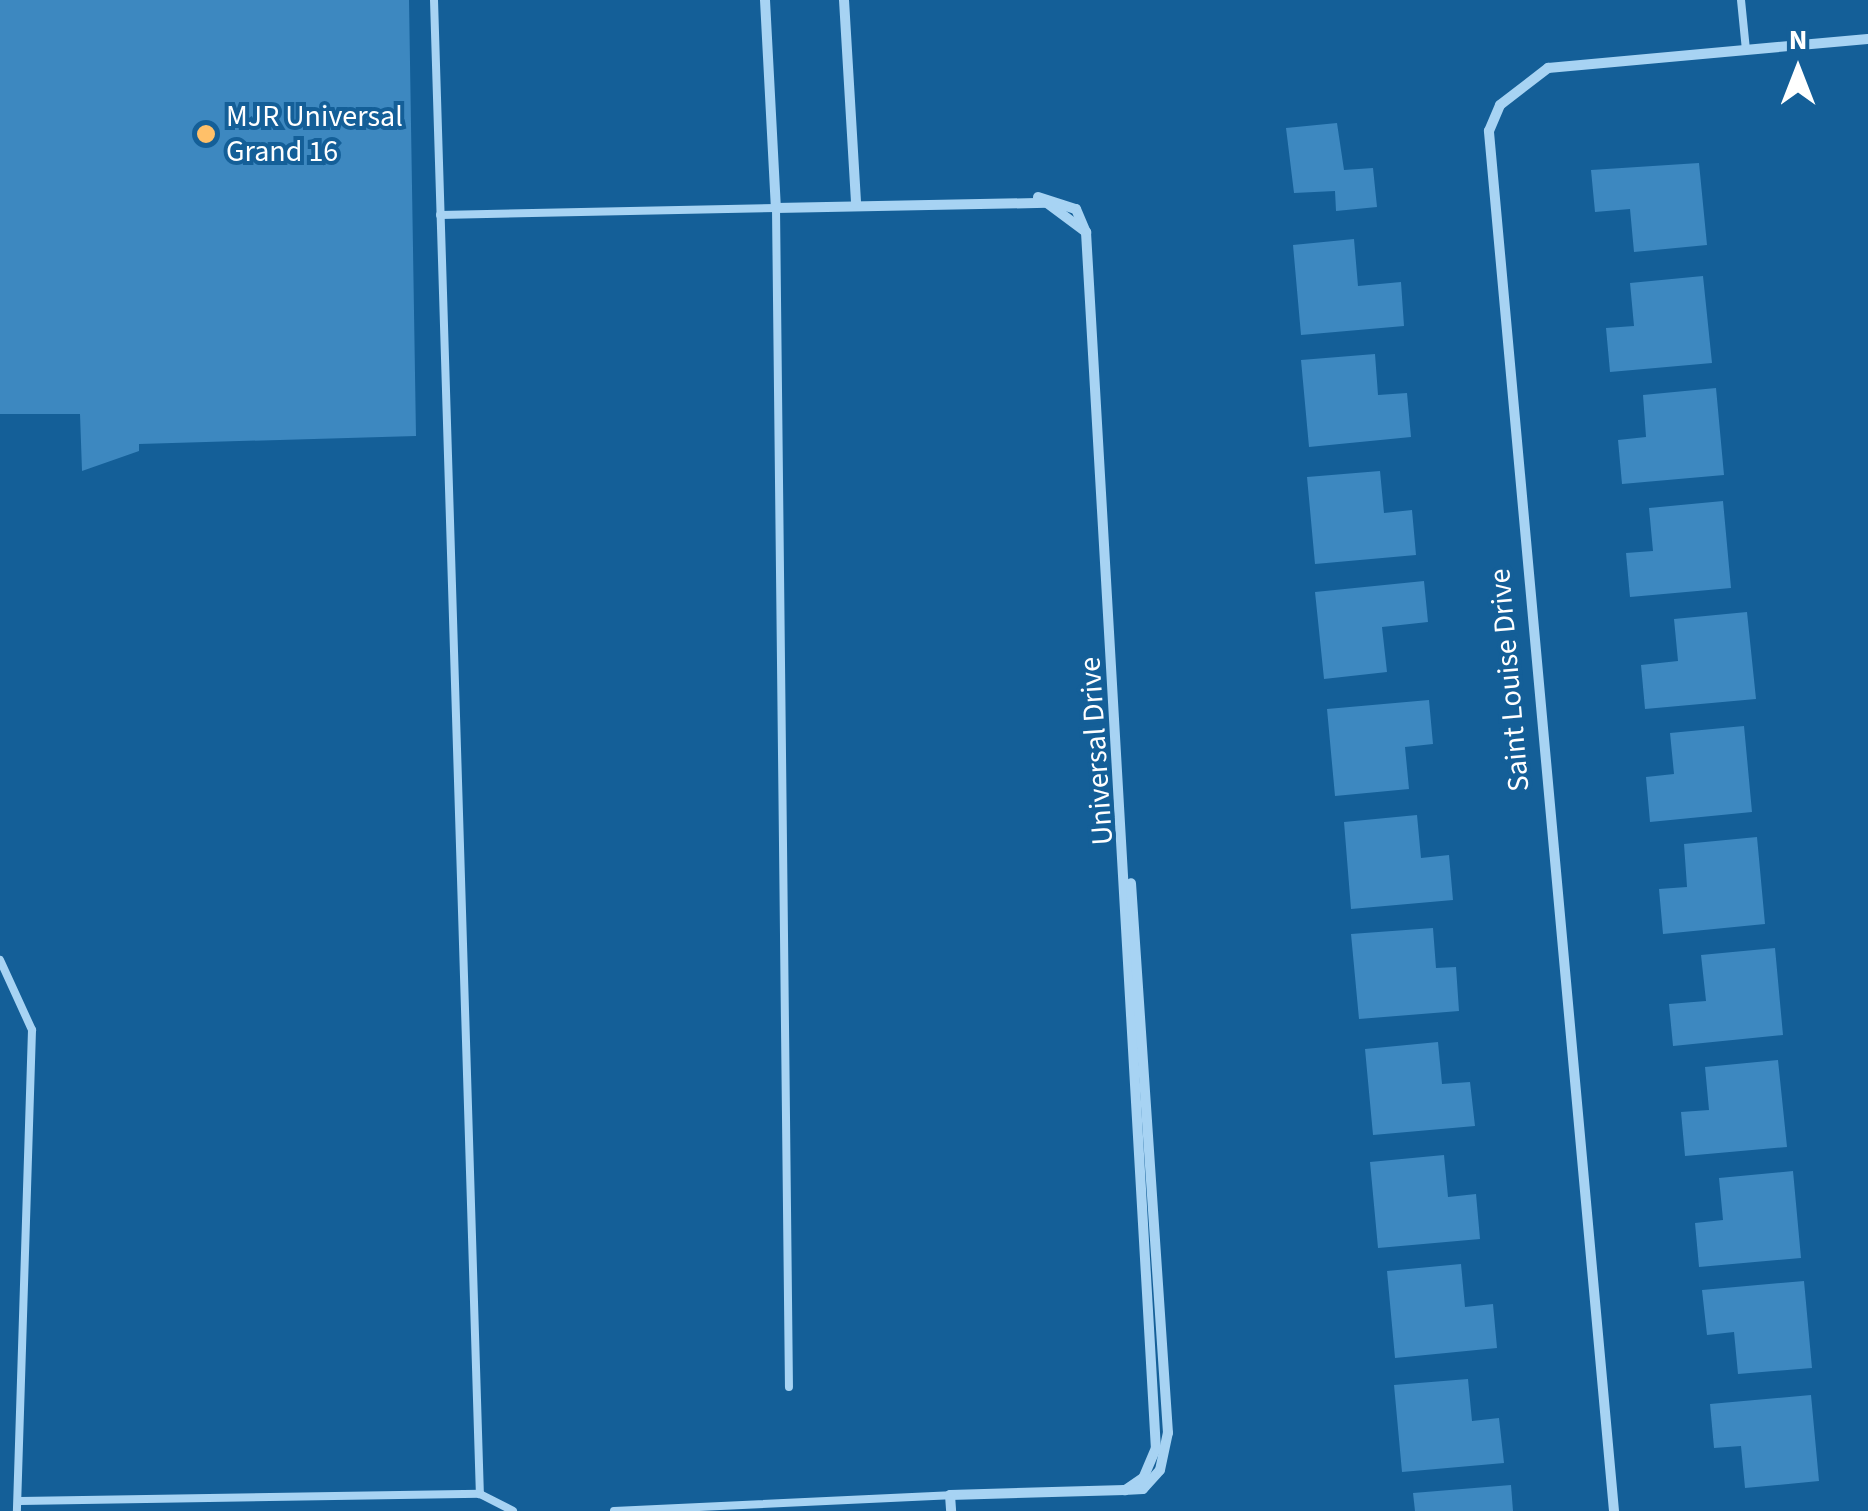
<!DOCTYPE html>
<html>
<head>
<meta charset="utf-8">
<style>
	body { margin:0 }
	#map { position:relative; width:1868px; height:1511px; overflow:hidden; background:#145f98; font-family:"Source Sans 3",sans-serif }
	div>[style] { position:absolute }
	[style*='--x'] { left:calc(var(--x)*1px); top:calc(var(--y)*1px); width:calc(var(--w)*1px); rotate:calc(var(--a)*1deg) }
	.building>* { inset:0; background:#3d88c0 }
	.service>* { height:8px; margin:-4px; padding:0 4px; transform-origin:4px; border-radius:4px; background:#a7d3f3 }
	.minor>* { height:10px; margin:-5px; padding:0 5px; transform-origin:5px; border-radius:5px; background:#a7d3f3 }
	.dots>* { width:28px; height:28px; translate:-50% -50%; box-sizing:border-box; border:5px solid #145f98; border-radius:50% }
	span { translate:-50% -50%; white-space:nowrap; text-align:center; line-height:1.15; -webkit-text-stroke:8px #145f98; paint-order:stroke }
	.poi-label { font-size:30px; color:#fff }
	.left { translate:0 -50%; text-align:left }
	.street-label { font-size:30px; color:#fff }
	.north { position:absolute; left:1748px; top:20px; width:100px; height:100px; -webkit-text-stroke:8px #145f98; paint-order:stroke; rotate:0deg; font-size:28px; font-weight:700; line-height:40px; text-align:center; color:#fff }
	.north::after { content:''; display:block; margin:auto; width:35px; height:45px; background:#fff; clip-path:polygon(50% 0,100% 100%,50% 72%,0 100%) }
</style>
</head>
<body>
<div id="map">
	<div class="building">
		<div style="clip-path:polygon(0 0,409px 0,416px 436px,139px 444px,139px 451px,82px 471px,80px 414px,0 414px)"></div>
		<div style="clip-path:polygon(1337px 123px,1344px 170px,1373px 168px,1377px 207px,1336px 211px,1335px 191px,1294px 193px,1286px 128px)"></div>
		<div style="clip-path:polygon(1699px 163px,1707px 245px,1634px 252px,1630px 209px,1595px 212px,1591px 170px)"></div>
		<div style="clip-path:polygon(1354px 239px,1358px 286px,1401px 282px,1404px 326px,1301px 335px,1293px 245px)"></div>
		<div style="clip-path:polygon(1703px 276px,1712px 363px,1610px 372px,1606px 328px,1634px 326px,1630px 283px)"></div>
		<div style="clip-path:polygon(1375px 354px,1378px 395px,1407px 393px,1411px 437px,1309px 447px,1301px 360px)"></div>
		<div style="clip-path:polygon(1716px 388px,1724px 475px,1622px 484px,1618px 440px,1646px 437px,1643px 395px)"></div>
		<div style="clip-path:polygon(1380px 471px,1384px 513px,1412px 510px,1416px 555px,1315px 564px,1307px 477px)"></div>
		<div style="clip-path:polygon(1723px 501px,1731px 588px,1630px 597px,1626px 553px,1653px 551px,1649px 508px)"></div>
		<div style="clip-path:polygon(1424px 581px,1428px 622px,1382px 627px,1387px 672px,1324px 679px,1315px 592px)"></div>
		<div style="clip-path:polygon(1747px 612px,1756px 699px,1645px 709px,1641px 665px,1678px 661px,1674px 619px)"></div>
		<div style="clip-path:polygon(1429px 700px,1433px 744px,1405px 747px,1409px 789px,1335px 796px,1327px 709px)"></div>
		<div style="clip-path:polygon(1744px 726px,1752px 812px,1650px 822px,1646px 777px,1674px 774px,1670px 733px)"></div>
		<div style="clip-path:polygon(1417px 815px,1421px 858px,1449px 855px,1453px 900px,1351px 909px,1344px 822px)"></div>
		<div style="clip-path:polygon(1757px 837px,1765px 924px,1663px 934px,1659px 889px,1687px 887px,1684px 844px)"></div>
		<div style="clip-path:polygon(1433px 928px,1436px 968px,1456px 967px,1459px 1011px,1359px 1019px,1351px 934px)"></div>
		<div style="clip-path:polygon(1775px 948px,1783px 1035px,1673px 1046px,1669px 1004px,1706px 1001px,1701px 955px)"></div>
		<div style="clip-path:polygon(1438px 1042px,1442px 1084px,1470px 1082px,1475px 1126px,1373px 1135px,1365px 1049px)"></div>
		<div style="clip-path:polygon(1778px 1060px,1787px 1147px,1685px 1156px,1681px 1112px,1709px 1110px,1705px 1067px)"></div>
		<div style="clip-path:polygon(1444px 1155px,1448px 1197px,1476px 1194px,1480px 1239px,1378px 1248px,1370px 1162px)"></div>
		<div style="clip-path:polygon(1793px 1171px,1801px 1258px,1699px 1267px,1695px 1223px,1723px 1220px,1719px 1178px)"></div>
		<div style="clip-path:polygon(1461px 1264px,1465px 1307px,1493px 1304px,1497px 1348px,1395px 1358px,1387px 1271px)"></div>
		<div style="clip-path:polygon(1804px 1281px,1812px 1368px,1738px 1374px,1734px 1332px,1707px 1335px,1702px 1290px)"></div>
		<div style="clip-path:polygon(1468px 1379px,1472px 1421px,1499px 1418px,1504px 1463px,1402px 1472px,1394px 1385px)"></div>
		<div style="clip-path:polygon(1811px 1395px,1819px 1481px,1745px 1488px,1741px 1446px,1714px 1448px,1710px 1404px)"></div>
		<div style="clip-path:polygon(1511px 1485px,1513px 1511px,1415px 1511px,1413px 1493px)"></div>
	</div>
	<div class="service">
		<div style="--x:434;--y:0;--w:1495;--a:88.24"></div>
		<div style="--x:1741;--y:0;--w:50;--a:84.3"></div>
		<div style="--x:440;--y:215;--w:336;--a:-1.2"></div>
		<div style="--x:776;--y:208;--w:1179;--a:89.37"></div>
		<div style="--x:0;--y:960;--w:77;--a:65.4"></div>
		<div style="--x:32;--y:1030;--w:481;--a:91.8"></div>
		<div style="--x:20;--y:1501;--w:460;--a:-0.9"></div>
		<div style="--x:480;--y:1494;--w:37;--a:27"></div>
		<div style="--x:614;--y:1511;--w:336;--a:-2.7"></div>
	</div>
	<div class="minor">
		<div style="--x:765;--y:0;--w:208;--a:87"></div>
		<div style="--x:776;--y:208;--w:271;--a:-1.1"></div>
		<div style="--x:1047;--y:203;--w:49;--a:36.6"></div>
		<div style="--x:1086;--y:232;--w:1218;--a:86.71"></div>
		<div style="--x:1156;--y:1448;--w:33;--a:113"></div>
		<div style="--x:1143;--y:1478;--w:22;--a:146"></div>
		<div style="--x:1125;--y:1490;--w:175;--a:178.4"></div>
		<div style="--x:950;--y:1495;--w:16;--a:86"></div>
		<div style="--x:844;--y:0;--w:204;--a:86.6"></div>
		<div style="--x:1038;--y:197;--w:40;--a:18"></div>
		<div style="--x:1076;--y:209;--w:26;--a:67"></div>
		<div style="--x:1124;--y:1490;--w:19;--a:-3"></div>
		<div style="--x:1143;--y:1489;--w:25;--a:-48"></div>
		<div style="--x:1160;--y:1470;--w:38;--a:-78"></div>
		<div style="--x:1168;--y:1433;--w:551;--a:-93.85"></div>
		<div style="--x:1614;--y:1511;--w:1386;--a:-95.18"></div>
		<div style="--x:1489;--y:131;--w:28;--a:-67"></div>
		<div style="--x:1500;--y:105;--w:61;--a:-37.6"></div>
		<div style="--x:1548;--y:68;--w:321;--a:-5.2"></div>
	</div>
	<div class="dots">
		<div style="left:206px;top:134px;background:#ffc069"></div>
	</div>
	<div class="poi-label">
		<span class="left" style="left:226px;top:134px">MJR Universal<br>Grand 16</span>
	</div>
	<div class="street-label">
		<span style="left:1510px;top:680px;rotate:-95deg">Saint Louise Drive</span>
		<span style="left:1097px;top:751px;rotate:-94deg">Universal Drive</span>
	</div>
	<div class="north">N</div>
</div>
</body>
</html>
